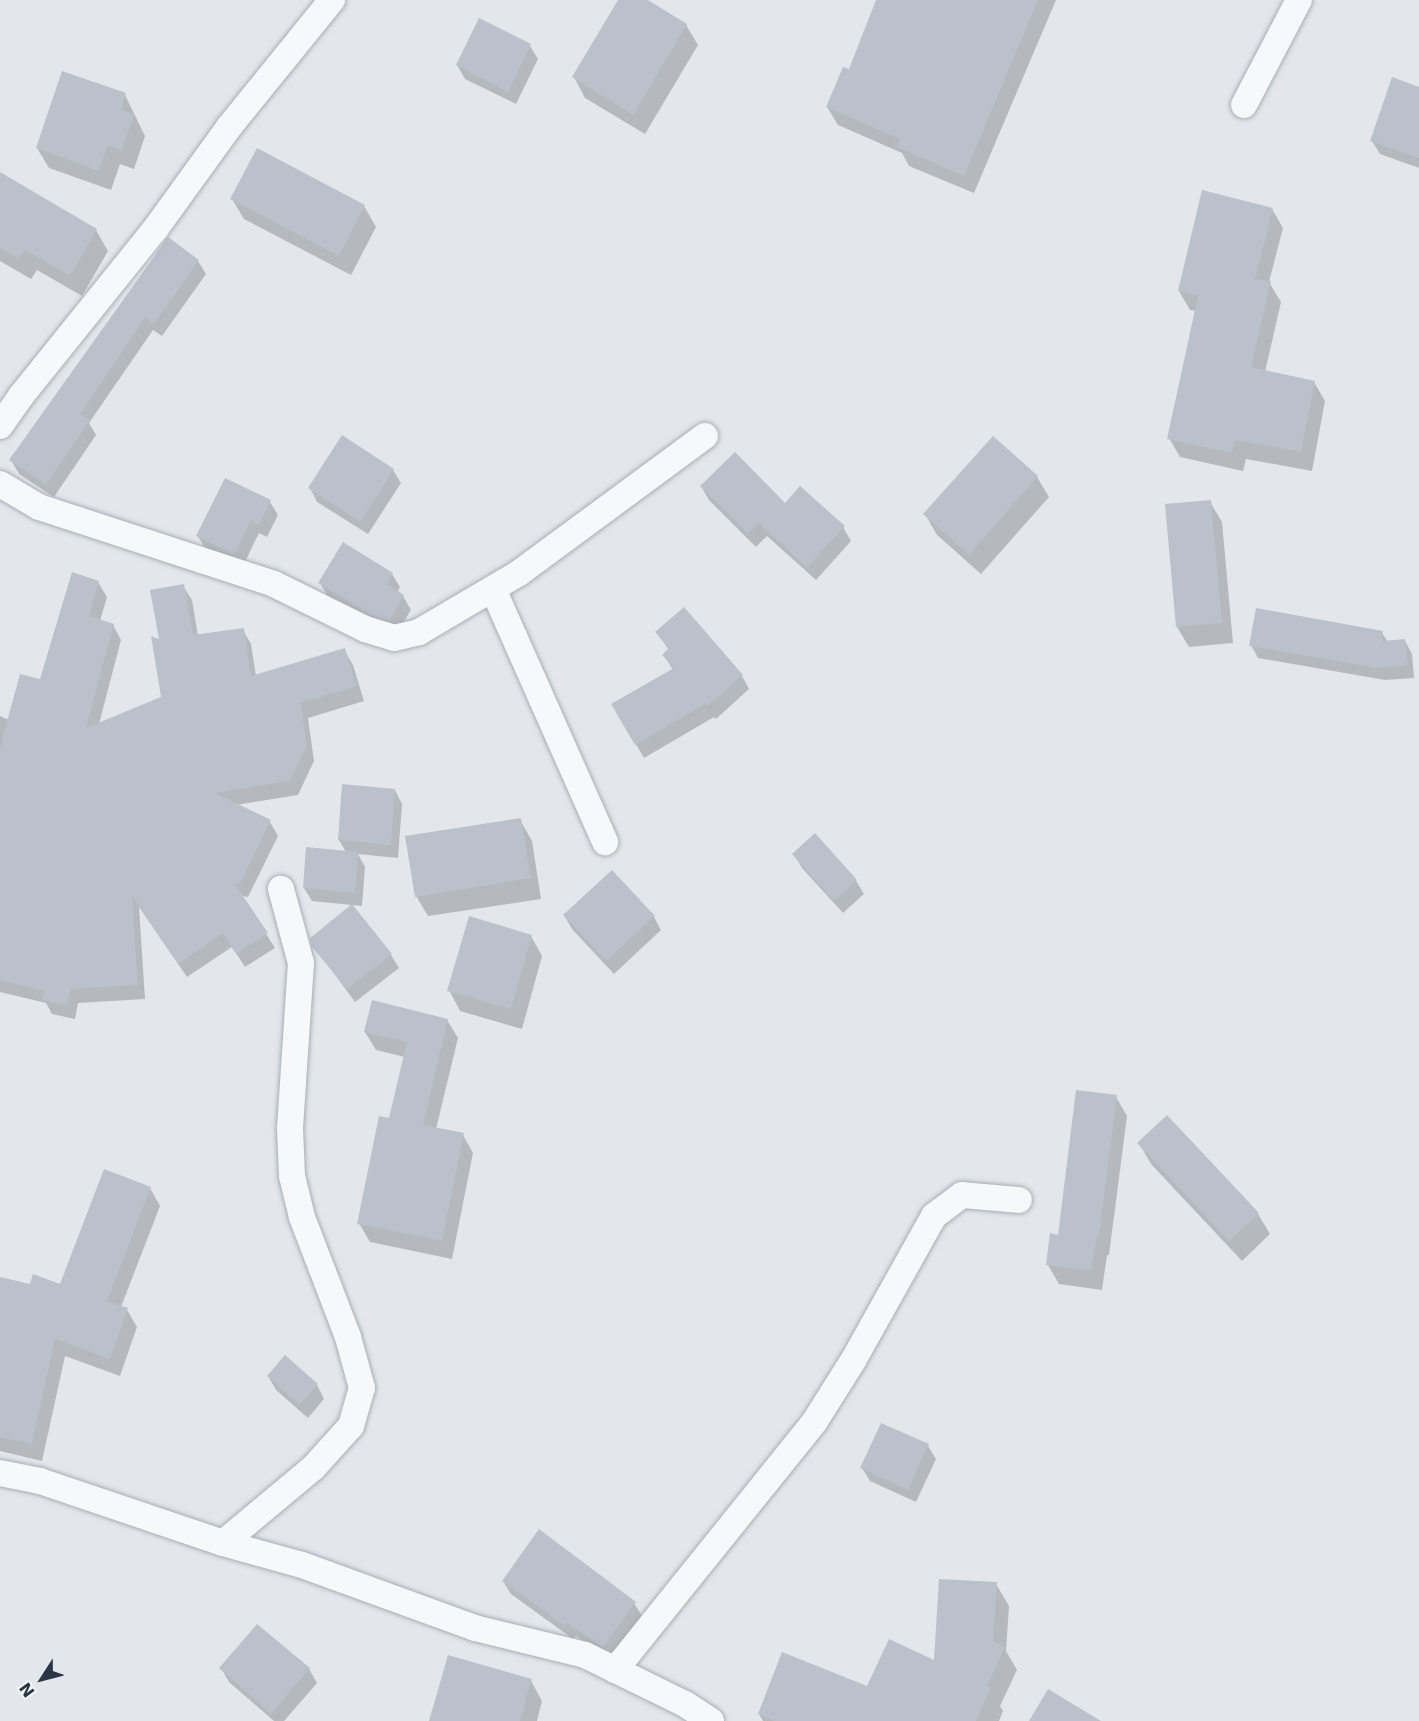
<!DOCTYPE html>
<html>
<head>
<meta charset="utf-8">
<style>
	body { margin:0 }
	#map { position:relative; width:1419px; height:1721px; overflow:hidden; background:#e3e7ec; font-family:"DejaVu Sans",sans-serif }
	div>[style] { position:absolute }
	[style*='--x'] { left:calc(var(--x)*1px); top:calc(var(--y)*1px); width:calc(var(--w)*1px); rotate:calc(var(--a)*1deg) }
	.shadow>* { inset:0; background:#0003 }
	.building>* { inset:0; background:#bac1ca }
	.roads { filter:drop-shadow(0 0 2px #a8aeb7) drop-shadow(0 0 2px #a8aeb7) }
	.minor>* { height:26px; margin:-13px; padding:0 13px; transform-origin:13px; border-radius:13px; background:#f7f8fa }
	span { translate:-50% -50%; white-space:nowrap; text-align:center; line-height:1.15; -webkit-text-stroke:6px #f3f6f9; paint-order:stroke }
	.north { position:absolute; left:12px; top:1649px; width:60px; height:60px; -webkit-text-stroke:4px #f3f6f9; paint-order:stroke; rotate:234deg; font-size:16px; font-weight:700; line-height:24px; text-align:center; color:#2a3645 }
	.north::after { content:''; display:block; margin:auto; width:21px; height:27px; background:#2a3645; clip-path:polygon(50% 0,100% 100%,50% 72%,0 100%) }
</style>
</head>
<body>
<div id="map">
	<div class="shadow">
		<div style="clip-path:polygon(620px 0,645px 0,686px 25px,698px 45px,645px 134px,585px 98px,574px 77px)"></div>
		<div style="clip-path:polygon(878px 0,1056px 0,974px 193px,909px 166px,902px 153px,838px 125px,827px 107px,850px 71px)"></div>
		<div style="clip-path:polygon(480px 20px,530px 46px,538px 59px,516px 104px,465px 79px,457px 65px)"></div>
		<div style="clip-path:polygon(1419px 88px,1419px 168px,1380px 154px,1372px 141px)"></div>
		<div style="clip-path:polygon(125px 95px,145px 136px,134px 169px,120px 164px,111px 190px,49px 168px,37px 148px)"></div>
		<div style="clip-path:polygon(0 181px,96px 230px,108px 251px,82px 296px,37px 270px,31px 279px,0 261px)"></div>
		<div style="clip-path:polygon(232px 199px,364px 206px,376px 227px,351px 275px,244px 219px)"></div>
		<div style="clip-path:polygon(1272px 209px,1283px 228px,1269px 282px,1281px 302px,1265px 372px,1314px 382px,1325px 401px,1312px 471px,1246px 459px,1243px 471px,1180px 457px,1169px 438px,1197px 311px,1190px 310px,1179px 291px)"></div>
		<div style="clip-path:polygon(198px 261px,206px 274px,162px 336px,153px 330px,89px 423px,96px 435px,54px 497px,19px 474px,11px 460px)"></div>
		<div style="clip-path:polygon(393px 470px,401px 483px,368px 534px,317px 502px,310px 488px)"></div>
		<div style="clip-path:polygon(1037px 477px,1049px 497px,981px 574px,937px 535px,925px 514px)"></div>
		<div style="clip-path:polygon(701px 486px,785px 505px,843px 527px,851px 541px,816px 580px,767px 536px,756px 547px,709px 500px)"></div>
		<div style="clip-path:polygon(270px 502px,278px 515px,267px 537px,259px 533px,242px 568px,206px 550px,198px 536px)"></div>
		<div style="clip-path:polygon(1210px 502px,1222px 522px,1233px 643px,1189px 647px,1177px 627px)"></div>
		<div style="clip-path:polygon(392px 574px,400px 587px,397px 593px,403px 596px,411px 610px,396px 634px,328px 597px,320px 583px)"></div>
		<div style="clip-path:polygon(98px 582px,107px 597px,100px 621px,113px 625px,121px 640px,99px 724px,163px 698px,161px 641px,183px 586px,192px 600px,198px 636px,243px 630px,251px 644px,256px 676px,344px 650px,353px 665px,364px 701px,308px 718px,314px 761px,298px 795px,236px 805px,270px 822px,278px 836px,248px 897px,242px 896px,275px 948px,245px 967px,232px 947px,187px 977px,139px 907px,145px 999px,78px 1003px,75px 1019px,52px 1014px,46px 1003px,0 992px,0 716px,9px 720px,41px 681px)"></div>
		<div style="clip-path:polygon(657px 633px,742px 676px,749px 689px,716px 719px,714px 717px,644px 758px,613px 705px,673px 670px,664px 655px,669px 650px)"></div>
		<div style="clip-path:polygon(1382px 633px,1388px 642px,1405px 641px,1412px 654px,1414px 678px,1385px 680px,1258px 658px,1251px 645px)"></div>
		<div style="clip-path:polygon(395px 790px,402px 804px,398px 858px,358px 854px,365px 867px,362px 906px,312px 901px,304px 888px,346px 852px,339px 840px)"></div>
		<div style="clip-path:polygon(520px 820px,532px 841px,541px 899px,428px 916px,416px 896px)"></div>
		<div style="clip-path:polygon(794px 854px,856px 881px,864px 894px,843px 913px,802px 868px)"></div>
		<div style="clip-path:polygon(564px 915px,654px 917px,661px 930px,614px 974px,572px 929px)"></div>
		<div style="clip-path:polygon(531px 936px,542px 956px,522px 1029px,460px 1011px,449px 990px)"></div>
		<div style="clip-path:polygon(314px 946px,391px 955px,399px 968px,355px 1002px)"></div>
		<div style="clip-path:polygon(447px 1020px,458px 1038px,436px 1129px,463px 1135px,473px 1153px,452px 1259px,370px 1242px,359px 1223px,390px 1120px,405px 1057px,376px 1050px,365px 1032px)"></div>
		<div style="clip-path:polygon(1116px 1097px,1127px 1116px,1109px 1255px,1107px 1255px,1102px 1290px,1059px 1284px,1048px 1265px)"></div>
		<div style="clip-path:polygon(1139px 1143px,1258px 1214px,1270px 1234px,1242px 1261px,1151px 1164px)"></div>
		<div style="clip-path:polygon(150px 1188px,160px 1206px,121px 1307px,127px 1310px,137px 1327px,120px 1376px,65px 1356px,42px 1461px,0 1451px,0 1279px,30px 1286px,61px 1286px)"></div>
		<div style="clip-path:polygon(268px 1376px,317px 1385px,324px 1399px,308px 1418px,276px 1390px)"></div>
		<div style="clip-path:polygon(928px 1446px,936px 1459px,916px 1502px,870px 1481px,862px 1468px)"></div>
		<div style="clip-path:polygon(503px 1581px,634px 1603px,642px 1616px,611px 1660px,576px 1636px,573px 1639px,511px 1594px)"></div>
		<div style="clip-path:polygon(996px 1584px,1009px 1606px,1006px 1651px,1017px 1670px,1000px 1706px,1003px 1711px,999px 1721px,763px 1721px,759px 1714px,867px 1687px,935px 1663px)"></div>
		<div style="clip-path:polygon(221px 1668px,309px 1669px,317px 1683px,284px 1721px,274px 1721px,229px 1682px)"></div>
		<div style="clip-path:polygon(531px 1681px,542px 1701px,537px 1721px,431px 1721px)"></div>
	</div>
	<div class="building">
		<div style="clip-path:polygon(618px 0,648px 0,687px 24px,633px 115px,572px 77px)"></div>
		<div style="clip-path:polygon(876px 0,1038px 0,964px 176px,897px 147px,900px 139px,826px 107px,843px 67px,849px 69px)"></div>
		<div style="clip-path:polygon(479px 18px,531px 44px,508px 92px,456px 65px)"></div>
		<div style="clip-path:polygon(62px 71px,126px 93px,121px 110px,134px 114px,122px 150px,108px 145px,99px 171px,36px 148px)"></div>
		<div style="clip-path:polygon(1392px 77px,1419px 87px,1419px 158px,1370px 141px)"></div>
		<div style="clip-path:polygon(257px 148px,365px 205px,339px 256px,230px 199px)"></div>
		<div style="clip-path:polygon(0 172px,97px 229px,70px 276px,25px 250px,19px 259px,0 248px)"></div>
		<div style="clip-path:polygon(1202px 190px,1273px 208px,1255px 279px,1271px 281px,1251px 367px,1315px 381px,1301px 452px,1235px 440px,1232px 453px,1167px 439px,1198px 296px,1178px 291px)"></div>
		<div style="clip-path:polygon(168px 237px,199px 260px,154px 324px,145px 318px,80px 414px,90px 420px,46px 485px,9px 460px)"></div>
		<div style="clip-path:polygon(342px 435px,394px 469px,360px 522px,308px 488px)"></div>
		<div style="clip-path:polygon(993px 436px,1038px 476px,969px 555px,923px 514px)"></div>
		<div style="clip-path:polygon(735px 452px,785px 503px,800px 486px,845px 526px,807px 568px,759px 523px,748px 534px,700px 486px)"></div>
		<div style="clip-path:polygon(225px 478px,271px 500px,259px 525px,251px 521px,234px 555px,196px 536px)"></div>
		<div style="clip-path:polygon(1211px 500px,1222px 623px,1176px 627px,1165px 504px)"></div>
		<div style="clip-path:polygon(343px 542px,393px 573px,387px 584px,404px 595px,389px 621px,371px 615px,318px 583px)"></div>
		<div style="clip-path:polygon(72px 572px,99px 581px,89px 616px,114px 624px,86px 728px,161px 697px,151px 636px,159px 639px,150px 590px,184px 584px,193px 635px,244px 628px,251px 676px,345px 648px,357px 686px,301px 703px,307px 745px,290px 781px,215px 793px,271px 820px,240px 883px,234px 883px,268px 933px,236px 954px,223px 933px,178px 964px,132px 896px,138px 985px,71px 989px,67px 1005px,42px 1000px,44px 991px,0 980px,0 747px,20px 674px,40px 679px)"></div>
		<div style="clip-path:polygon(684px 607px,743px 675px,707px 706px,705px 704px,635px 745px,611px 704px,674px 668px,662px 655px,669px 648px,655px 632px)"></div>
		<div style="clip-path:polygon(1256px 608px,1383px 631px,1382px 641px,1405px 639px,1408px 665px,1377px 668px,1249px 646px)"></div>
		<div style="clip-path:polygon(342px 784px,395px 789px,391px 845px,338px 840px)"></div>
		<div style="clip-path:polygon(521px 818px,531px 878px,415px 897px,405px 836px)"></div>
		<div style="clip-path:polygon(815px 833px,857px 880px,834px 901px,792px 854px)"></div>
		<div style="clip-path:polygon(306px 847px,358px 852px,355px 893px,303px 888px)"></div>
		<div style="clip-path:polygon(612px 870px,655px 916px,606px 961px,563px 915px)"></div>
		<div style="clip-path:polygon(352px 904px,392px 954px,347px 989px,312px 947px,310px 938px)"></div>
		<div style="clip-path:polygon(469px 916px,532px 935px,511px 1009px,447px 991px)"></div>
		<div style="clip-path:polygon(372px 1000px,448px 1019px,423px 1125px,464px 1133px,442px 1241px,357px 1224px,379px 1116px,389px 1118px,407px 1042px,364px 1032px)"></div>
		<div style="clip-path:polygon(1076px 1090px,1117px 1095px,1099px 1236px,1097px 1236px,1091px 1271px,1046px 1265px,1050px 1233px,1058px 1235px)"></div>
		<div style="clip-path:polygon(1167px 1115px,1259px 1213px,1229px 1241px,1137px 1143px)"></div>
		<div style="clip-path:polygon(104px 1169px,151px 1187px,107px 1301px,128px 1308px,110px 1359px,55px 1339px,32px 1444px,0 1437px,0 1277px,30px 1284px,33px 1274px,60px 1284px)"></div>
		<div style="clip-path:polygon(285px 1355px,318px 1384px,299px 1405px,267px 1376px)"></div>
		<div style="clip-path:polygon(881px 1423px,929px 1444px,908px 1490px,860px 1468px)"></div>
		<div style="clip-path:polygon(539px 1529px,636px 1602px,603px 1647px,567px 1623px,565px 1626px,502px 1581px)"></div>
		<div style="clip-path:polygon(939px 1579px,997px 1582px,993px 1641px,1005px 1647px,987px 1686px,991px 1688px,976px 1721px,774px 1721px,758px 1714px,782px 1652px,867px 1686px,889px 1639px,934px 1660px)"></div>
		<div style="clip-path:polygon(257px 1624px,310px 1668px,271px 1714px,219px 1668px)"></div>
		<div style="clip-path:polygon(448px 1655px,532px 1679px,520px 1721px,429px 1721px)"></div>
		<div style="clip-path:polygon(1048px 1689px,1101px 1721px,1029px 1721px)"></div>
	</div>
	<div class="roads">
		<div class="minor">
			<div style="--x:1244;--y:105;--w:119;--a:-62.4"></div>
			<div style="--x:0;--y:426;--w:37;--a:-55"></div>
			<div style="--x:21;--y:396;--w:216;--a:-51.2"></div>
			<div style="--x:156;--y:228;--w:125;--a:-54.1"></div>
			<div style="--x:229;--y:127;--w:164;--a:-51"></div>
			<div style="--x:0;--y:484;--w:45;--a:30.5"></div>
			<div style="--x:39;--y:507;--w:247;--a:18.1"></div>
			<div style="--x:274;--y:584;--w:102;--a:26.3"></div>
			<div style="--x:365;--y:629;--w:30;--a:17"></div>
			<div style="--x:394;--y:638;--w:26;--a:-13"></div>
			<div style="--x:419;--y:632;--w:116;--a:-30.5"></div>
			<div style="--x:519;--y:573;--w:231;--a:-36.4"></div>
			<div style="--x:493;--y:589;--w:277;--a:66.1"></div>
			<div style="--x:0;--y:1473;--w:41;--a:11.3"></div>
			<div style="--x:40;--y:1481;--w:193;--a:18.7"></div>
			<div style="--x:223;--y:1543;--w:82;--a:15.6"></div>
			<div style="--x:302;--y:1565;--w:184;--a:20"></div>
			<div style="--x:475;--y:1628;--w:113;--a:13.8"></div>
			<div style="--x:585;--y:1655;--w:111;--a:26.1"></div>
			<div style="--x:685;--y:1704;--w:31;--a:33"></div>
			<div style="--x:223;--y:1543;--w:117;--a:-39.8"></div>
			<div style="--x:313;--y:1468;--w:57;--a:-47.9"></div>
			<div style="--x:351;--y:1426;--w:40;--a:-74"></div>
			<div style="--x:362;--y:1388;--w:53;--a:-105.4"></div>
			<div style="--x:348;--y:1337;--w:129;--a:-111"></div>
			<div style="--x:302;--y:1217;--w:42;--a:-103.7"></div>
			<div style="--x:292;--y:1176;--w:48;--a:-92.4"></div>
			<div style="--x:290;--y:1128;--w:165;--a:-86.2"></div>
			<div style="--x:301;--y:963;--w:77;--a:-105.1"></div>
			<div style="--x:615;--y:1670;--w:319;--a:-51.2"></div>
			<div style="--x:815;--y:1421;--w:73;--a:-57.8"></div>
			<div style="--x:854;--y:1359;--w:164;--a:-60.8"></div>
			<div style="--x:934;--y:1216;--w:35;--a:-37"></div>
			<div style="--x:962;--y:1195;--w:57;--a:5"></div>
		</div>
	</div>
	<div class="north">N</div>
</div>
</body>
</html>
